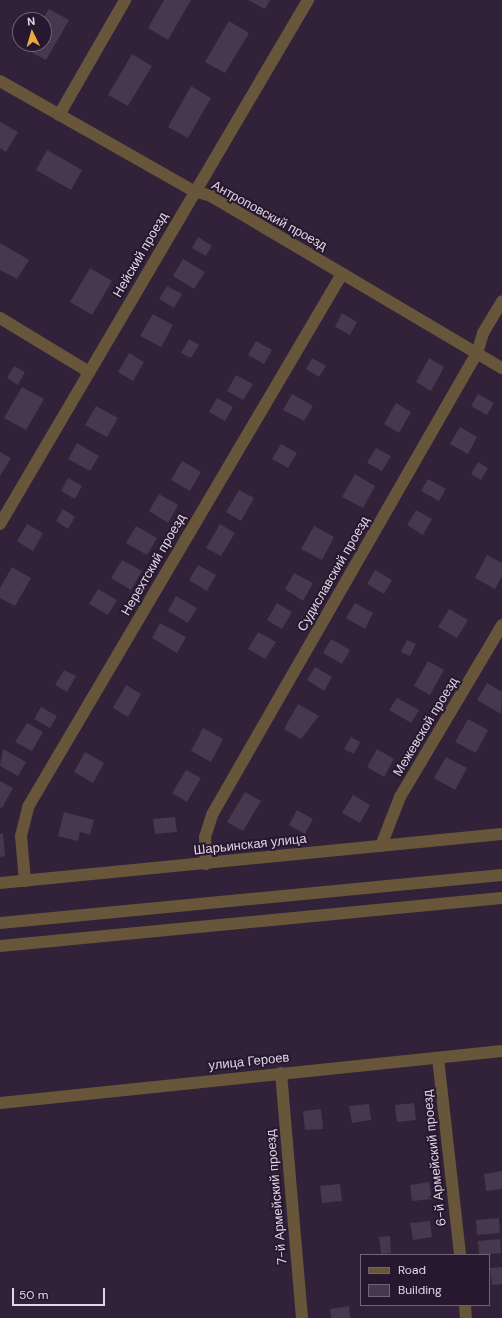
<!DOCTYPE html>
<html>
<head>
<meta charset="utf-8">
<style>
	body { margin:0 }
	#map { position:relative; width:502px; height:1318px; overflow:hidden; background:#312239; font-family:"DM Sans",sans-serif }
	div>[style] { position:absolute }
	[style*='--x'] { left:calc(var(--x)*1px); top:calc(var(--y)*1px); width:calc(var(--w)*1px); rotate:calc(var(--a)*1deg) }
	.building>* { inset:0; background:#47374f }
	.minor>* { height:12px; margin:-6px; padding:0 6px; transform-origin:6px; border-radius:6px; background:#67563a }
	span { translate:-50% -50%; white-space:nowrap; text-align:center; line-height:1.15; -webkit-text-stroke:4px #27182f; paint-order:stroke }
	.street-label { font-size:13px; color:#e0d6e5 }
	.legend { position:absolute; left:360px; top:1254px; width:130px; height:52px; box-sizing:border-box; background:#27182f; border:1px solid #716478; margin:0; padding:5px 7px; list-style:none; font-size:12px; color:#e0d6e5 }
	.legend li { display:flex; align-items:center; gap:8px; height:20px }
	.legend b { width:20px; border:1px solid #716478 }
	.north { position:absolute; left:12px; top:12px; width:40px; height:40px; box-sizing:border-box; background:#27182f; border:1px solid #716478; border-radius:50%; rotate:355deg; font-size:11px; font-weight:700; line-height:16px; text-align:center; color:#e0d6e5 }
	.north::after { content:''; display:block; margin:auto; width:14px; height:18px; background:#e8ab37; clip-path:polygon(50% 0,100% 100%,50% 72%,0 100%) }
	.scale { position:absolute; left:12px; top:1288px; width:93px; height:18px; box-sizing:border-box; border:2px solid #e0d6e5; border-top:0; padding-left:5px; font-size:12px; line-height:14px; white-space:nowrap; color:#e0d6e5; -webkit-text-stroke:3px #27182f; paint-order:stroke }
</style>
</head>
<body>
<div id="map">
	<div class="building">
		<div style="clip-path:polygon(164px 0,191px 0,168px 40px,148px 28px)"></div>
		<div style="clip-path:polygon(248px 0,270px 0,265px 9px)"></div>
		<div style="clip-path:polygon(49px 9px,69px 20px,46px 60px,25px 49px,28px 44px,44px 44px,42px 20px)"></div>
		<div style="clip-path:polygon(229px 21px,249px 33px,225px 73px,205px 62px)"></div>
		<div style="clip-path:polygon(132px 54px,152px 66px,128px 106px,108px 95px)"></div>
		<div style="clip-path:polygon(191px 86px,211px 98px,188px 138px,168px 127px)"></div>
		<div style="clip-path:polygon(0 122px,18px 132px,6px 152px,0 148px)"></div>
		<div style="clip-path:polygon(47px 150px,82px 170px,71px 190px,36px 170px)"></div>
		<div style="clip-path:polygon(198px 237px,212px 246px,206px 256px,192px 248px)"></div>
		<div style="clip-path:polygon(0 243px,29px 260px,17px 279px,0 270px)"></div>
		<div style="clip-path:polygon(183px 259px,205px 272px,194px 289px,173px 276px)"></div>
		<div style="clip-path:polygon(90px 268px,112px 281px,92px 315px,70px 302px)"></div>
		<div style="clip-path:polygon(167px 286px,182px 294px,174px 308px,159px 299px)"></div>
		<div style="clip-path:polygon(342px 313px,357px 322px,350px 335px,335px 327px)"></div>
		<div style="clip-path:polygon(153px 314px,173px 325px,161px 347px,140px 336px)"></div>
		<div style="clip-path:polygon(189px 339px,199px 345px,191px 358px,181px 353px)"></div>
		<div style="clip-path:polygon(256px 341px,272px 350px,264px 364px,248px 355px)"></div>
		<div style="clip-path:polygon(129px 353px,144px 362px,133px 381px,118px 372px)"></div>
		<div style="clip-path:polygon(312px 358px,326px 366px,319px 377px,306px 369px)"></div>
		<div style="clip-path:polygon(429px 358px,444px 367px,431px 391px,416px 382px)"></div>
		<div style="clip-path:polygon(14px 366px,25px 372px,18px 385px,7px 378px)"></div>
		<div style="clip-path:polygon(236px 375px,253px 384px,243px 400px,227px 391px)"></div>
		<div style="clip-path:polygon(22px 387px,44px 399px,26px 430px,4px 418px)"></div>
		<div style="clip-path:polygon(292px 394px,313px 406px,304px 421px,283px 410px)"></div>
		<div style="clip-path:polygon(478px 394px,494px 403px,487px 415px,471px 406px)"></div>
		<div style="clip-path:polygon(217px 398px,233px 407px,225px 421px,209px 412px)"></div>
		<div style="clip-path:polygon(396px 403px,411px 412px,399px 433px,384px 424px)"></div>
		<div style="clip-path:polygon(96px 406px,118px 418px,107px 437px,85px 425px)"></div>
		<div style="clip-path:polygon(460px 427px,477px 437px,468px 454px,450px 444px)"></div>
		<div style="clip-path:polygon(77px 443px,99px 456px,90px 471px,68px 459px)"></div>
		<div style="clip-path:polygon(281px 444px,297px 453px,288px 468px,272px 459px)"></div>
		<div style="clip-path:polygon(376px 448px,391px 456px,382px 471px,367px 463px)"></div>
		<div style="clip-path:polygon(0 452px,11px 458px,0 476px)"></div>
		<div style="clip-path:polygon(182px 461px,201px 472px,190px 491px,171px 480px)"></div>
		<div style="clip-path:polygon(478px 462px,488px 468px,481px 480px,471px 474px)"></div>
		<div style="clip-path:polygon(355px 474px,375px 486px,363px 508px,342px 497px)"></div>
		<div style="clip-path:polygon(68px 478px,82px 486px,75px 499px,61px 491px)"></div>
		<div style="clip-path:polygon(428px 479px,446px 489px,439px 501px,421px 491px)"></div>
		<div style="clip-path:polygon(239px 490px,254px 498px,241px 521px,226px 512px)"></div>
		<div style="clip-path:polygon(159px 494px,178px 505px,168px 523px,149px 511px)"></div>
		<div style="clip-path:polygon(63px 509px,75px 517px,68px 529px,56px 521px)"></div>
		<div style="clip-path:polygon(416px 510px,432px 519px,423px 535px,407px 525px)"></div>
		<div style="clip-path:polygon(27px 524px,43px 533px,33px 551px,17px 541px)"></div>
		<div style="clip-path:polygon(220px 524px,235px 533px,221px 556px,206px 548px)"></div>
		<div style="clip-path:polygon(136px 526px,157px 538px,147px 555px,126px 543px)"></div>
		<div style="clip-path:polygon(314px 526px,334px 537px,322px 560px,301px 549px)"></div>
		<div style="clip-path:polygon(487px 555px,502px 563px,502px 576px,495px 589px,475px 578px)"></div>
		<div style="clip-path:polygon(122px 560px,142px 571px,131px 590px,111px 578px)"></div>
		<div style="clip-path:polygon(198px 565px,216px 575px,207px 591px,189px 580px)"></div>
		<div style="clip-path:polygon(12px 567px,31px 578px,15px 606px,0 598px,0 588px)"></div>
		<div style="clip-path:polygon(375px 570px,392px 580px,384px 594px,367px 584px)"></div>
		<div style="clip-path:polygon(294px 573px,313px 583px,303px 601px,285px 589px)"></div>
		<div style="clip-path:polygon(98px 589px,117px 600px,108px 615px,89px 604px)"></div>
		<div style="clip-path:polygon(176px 596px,197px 608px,188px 623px,168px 611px)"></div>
		<div style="clip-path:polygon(277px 603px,292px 612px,282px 629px,267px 620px)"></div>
		<div style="clip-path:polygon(355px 603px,373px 613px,365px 629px,346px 618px)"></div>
		<div style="clip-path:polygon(449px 609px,468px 620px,457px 638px,438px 627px)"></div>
		<div style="clip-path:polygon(160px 623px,186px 637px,177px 653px,152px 638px)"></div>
		<div style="clip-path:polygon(258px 632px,276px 642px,265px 659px,248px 649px)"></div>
		<div style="clip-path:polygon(331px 639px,350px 650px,342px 664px,323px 653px)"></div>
		<div style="clip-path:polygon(407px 640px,416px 644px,410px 656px,401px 652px)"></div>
		<div style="clip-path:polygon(428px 661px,444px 670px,430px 695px,414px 686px)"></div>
		<div style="clip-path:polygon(315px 667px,332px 677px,324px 691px,307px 680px)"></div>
		<div style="clip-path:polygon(64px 670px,76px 676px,67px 692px,55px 685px)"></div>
		<div style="clip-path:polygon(487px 683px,502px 692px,501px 714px,477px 700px)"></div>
		<div style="clip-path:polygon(126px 685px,141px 694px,128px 717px,113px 708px)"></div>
		<div style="clip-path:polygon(397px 698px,419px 710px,411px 723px,389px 710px)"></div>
		<div style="clip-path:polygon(298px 704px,319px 716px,301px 739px,284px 729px)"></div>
		<div style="clip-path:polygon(41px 707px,57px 716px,50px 728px,34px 719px)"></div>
		<div style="clip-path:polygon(468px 719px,488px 730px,476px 753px,455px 742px)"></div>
		<div style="clip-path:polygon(27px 723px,43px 732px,32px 751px,15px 742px)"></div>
		<div style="clip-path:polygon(203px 728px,223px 739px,211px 762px,191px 751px)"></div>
		<div style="clip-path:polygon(351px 737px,360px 742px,354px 754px,344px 749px)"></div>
		<div style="clip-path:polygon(3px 749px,26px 762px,18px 776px,0 766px)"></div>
		<div style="clip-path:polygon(377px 749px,394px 759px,384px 777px,367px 767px)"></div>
		<div style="clip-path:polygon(85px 752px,104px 763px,93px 783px,74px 772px)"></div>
		<div style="clip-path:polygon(446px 757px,467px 768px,455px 790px,434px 778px)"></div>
		<div style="clip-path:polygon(186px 770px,201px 778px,187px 802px,172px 793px)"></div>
		<div style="clip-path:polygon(0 781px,13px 788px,2px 808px,0 807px)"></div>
		<div style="clip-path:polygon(245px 792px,261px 801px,243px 831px,227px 822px)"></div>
		<div style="clip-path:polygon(353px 795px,370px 805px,360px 823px,342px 813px)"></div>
		<div style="clip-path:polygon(297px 810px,313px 819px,305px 834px,289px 825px)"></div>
		<div style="clip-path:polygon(64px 812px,94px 820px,90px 835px,80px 832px,78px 841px,58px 836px)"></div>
		<div style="clip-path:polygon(175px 817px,177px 832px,155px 834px,153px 819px)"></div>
		<div style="clip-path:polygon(0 834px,3px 834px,5px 856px,0 857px)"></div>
		<div style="clip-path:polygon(414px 1103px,416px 1120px,397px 1122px,395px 1105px)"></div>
		<div style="clip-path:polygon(369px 1104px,371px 1120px,352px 1123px,349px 1106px)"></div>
		<div style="clip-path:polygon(321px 1109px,323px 1129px,305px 1130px,303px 1111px)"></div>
		<div style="clip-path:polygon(502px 1171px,502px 1189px,486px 1191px,484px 1174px)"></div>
		<div style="clip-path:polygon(429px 1182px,432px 1199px,412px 1201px,410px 1185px)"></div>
		<div style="clip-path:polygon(340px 1184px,342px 1201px,322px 1203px,320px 1186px)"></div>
		<div style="clip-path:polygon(499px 1218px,500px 1233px,477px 1235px,476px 1220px)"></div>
		<div style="clip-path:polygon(430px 1221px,432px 1237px,413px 1240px,410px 1223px)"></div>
		<div style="clip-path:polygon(390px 1236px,391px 1253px,381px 1254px,379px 1237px)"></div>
		<div style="clip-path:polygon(500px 1239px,501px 1253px,479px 1255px,478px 1241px)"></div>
		<div style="clip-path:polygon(502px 1267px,502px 1284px,492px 1285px,490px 1268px)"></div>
		<div style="clip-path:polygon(349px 1306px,350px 1318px,331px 1318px,330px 1309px)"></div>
	</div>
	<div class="minor">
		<div style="--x:0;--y:81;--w:223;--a:29.6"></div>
		<div style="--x:194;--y:191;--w:18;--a:16"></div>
		<div style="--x:211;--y:196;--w:338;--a:30.6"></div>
		<div style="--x:59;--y:115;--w:133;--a:-60.1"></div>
		<div style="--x:0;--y:318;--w:104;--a:31.2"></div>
		<div style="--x:0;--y:524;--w:608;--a:-59.55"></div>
		<div style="--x:381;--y:846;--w:53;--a:-68.8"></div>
		<div style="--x:400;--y:797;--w:200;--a:-59.3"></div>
		<div style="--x:206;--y:864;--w:27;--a:-92"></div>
		<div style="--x:205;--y:837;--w:25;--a:-72"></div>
		<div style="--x:213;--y:813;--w:530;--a:-60.15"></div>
		<div style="--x:477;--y:353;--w:21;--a:-73"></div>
		<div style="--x:483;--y:333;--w:37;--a:-59"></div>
		<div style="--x:25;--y:881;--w:45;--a:-95.1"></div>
		<div style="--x:21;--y:836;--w:30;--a:-76"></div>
		<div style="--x:28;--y:807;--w:619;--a:-59.5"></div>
		<div style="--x:0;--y:883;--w:504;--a:-5.57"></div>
		<div style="--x:0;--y:923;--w:504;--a:-5.46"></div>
		<div style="--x:0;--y:946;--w:504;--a:-5.46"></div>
		<div style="--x:438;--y:1058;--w:198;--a:83.6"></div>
		<div style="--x:281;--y:1073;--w:246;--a:85.1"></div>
		<div style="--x:0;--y:1103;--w:505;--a:-5.91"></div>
		<div style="--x:465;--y:1305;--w:13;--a:86"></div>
	</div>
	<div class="street-label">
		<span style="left:269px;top:216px;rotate:29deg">Антроповский проезд</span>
		<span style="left:141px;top:255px;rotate:-60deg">Нейский проезд</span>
		<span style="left:154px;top:565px;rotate:-60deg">Нерехтский проезд</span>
		<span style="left:334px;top:574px;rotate:-60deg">Судиславский проезд</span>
		<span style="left:426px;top:727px;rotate:-59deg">Межевской проезд</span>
		<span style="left:250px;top:845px;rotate:-6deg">Шарьинская улица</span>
		<span style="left:249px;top:1062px;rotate:-6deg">улица Героев</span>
		<span style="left:435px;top:1158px;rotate:-96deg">6-й Армейский проезд</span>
		<span style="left:277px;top:1197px;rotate:-95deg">7-й Армейский проезд</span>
	</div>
	<ul class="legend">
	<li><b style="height:5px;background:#67563a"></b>Road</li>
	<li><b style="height:11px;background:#47374f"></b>Building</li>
	</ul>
	<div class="north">N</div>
	<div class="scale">50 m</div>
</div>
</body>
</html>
